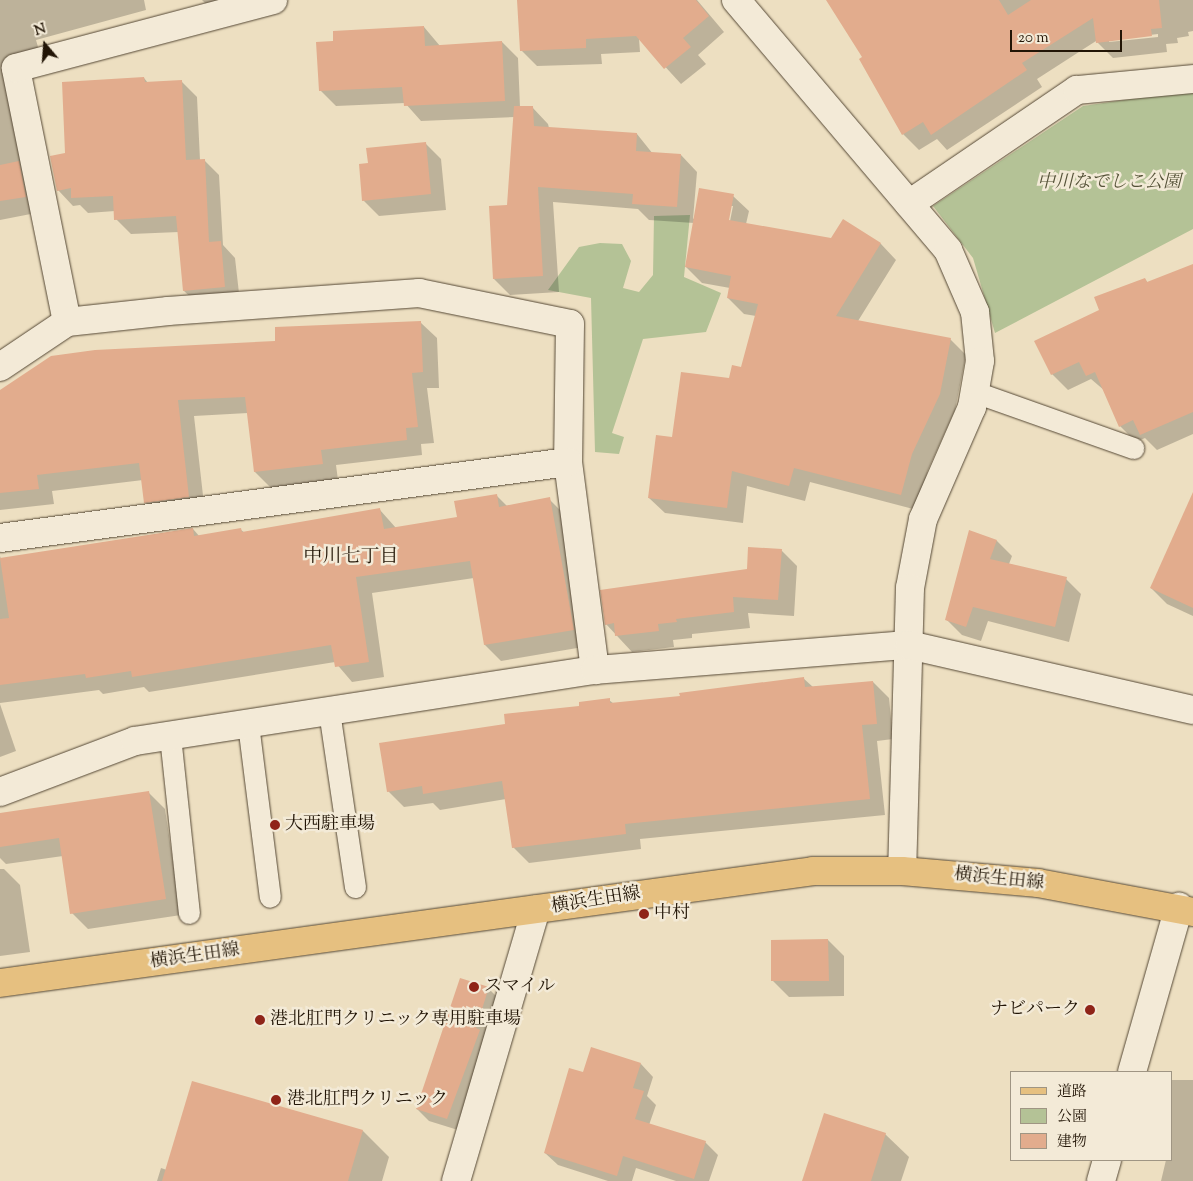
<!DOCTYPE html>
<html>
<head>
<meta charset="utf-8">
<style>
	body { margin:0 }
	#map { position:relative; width:1193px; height:1181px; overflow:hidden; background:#eddfc1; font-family:"Sorts Mill Goudy","Noto Serif JP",serif }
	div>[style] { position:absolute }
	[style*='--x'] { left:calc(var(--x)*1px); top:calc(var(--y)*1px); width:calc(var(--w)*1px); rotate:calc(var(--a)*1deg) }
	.green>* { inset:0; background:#b4c296 }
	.shadow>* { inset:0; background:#0003 }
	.building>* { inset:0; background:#e2ac8d }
	.roads { filter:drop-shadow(0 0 1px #554835) drop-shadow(0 0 1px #554835) }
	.service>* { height:21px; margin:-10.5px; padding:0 10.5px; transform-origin:10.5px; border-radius:10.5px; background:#f3ead7 }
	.minor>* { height:28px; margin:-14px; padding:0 14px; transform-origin:14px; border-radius:14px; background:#f3ead7 }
	.primary>* { height:28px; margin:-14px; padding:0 14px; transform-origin:14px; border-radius:14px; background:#e6c080 }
	.dots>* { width:14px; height:14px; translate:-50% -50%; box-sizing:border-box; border:2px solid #f3ead7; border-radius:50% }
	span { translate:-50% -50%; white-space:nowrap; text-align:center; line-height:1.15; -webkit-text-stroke:5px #f3ead7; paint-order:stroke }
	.park-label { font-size:18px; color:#555238; font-style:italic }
	.poi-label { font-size:18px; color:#221506 }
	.left { translate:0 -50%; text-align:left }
	.right { translate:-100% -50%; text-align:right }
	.street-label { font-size:18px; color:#221506 }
	.neighbourhood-label { font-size:19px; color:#221506 }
	.legend { position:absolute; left:1010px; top:1071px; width:162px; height:90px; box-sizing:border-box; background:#f3ead7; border:1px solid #9f9583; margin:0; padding:6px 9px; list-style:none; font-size:15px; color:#221506 }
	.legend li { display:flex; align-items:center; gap:10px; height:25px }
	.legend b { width:25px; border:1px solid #9f9583 }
	.north { position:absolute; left:20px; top:20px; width:50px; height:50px; -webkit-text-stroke:4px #f3ead7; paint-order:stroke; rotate:342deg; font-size:14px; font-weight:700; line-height:20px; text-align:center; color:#221506 }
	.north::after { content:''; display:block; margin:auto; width:18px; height:22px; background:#221506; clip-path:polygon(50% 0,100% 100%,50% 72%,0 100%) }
	.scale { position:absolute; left:1010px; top:30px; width:112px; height:22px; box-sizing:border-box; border:2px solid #221506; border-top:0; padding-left:6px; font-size:15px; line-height:18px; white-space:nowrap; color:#221506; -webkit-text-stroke:4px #f3ead7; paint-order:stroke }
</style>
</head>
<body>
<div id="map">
	<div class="green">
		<div style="clip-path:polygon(1193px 90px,1193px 229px,995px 333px,973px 258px,933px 206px,1083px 106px)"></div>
		<div style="clip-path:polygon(690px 215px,684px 277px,721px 293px,706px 332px,643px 339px,612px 433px,624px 437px,619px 454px,595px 452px,591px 298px,548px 290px,579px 247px,600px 243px,622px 244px,631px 261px,623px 288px,639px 292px,653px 275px,654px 216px)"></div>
	</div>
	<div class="shadow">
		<div style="clip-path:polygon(0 0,144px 0,146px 10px,36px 40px,40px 54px,5px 63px,41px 212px,0 220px)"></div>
		<div style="clip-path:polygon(202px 0,234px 0,208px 6px)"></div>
		<div style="clip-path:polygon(518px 0,697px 0,724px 32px,698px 55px,706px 64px,681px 84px,639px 38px,640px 52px,601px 54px,602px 64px,537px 66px,521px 50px)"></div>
		<div style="clip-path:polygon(evenodd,827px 0,1193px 0,1193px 31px,1188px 32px,1189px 36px,1177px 38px,1178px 43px,1166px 44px,1167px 52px,1113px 58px,1096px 41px,1037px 79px,1042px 87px,947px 150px,937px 139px,919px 150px,903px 134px,864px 57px,827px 0,1158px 34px,1158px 37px,1109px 42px,1109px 40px,1158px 34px)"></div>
		<div style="clip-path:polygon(evenodd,424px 27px,440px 46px,502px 42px,518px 58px,520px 107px,532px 107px,548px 124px,549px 128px,637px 134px,653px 154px,681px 155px,697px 172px,693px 219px,733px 196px,749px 211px,746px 224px,832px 240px,843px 221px,881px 244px,896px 260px,858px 321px,950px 339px,966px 355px,955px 410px,928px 470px,917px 510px,810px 482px,805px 501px,747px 486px,743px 523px,665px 513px,649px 498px,673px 438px,742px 369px,756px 316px,744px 314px,728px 298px,730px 288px,702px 283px,686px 267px,694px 223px,649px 220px,638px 209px,553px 202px,559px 292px,510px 295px,494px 279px,508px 206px,515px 117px,421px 121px,405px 103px,336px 106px,320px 90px,334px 42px,424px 27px,730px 206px,733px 206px,729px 226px,726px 226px,730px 206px)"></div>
		<div style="clip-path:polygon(144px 78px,148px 83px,181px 81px,197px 97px,200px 160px,204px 160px,219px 175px,223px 245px,235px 258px,240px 302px,200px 306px,184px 291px,179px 232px,131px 234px,116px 219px,115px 211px,88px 213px,80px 205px,73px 206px,58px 190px,66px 154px)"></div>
		<div style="clip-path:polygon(425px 143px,441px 159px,446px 210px,379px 216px,363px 200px,369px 164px)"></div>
		<div style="clip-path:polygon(1193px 265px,1193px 434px,1157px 450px,1145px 438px,1136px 442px,1120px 426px,1105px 391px,1091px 379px,1068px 390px,1052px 374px,1101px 311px,1145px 279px,1148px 283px)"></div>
		<div style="clip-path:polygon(420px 322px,437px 338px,439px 388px,427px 388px,434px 443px,421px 444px,422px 455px,336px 465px,338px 480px,271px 488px,255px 472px,248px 413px,194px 416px,205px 513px,161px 518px,145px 502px,143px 480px,52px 491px,54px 504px,0 510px,0 392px,277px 342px)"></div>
		<div style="clip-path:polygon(496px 495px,507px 506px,549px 499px,565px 515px,589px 646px,501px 661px,485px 645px,474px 578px,372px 593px,384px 677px,352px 682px,335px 662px,149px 692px,144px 687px,103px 694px,99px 690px,0 703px,0 556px,1px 559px,193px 529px,200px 537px,241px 530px,245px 533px,380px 510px,396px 528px,458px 518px)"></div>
		<div style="clip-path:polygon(970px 532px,997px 541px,1012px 556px,1009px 564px,1066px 579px,1081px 594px,1069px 642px,988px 621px,981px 641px,962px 635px,947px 620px)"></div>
		<div style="clip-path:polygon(1193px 538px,1193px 616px,1167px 604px,1151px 588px)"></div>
		<div style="clip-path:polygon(781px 550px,797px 566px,794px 616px,748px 613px,750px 628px,692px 634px,692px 638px,673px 640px,674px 647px,632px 652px,606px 624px,748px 570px)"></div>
		<div style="clip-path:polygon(803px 678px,813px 687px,873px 682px,889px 698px,893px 739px,877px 741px,885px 815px,640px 839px,641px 849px,529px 863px,513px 847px,506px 799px,440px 810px,433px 803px,404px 807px,388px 791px,506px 725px,609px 700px,614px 704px,681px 697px)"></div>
		<div style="clip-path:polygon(0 704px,16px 751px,0 757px)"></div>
		<div style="clip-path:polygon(149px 793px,165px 809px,181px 915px,88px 929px,72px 913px,63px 856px,6px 864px,0 858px,0 814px)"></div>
		<div style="clip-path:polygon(0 869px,4px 869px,20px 885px,30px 952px,0 956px)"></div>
		<div style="clip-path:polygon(828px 940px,844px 956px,844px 996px,789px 997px,773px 981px)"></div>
		<div style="clip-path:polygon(488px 988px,500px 1000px,458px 1130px,429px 1121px,417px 1109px)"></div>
		<div style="clip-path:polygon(641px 1064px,653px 1077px,647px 1096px,656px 1105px,649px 1125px,705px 1142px,718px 1155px,709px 1181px,676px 1181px,636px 1168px,632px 1181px,608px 1181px,558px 1165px,545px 1153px,584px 1074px)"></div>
		<div style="clip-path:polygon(1172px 1080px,1193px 1080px,1193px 1181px,1161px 1181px,1166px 1160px,1172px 1160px)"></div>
		<div style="clip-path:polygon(363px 1131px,389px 1157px,382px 1181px,157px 1181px,161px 1168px,167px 1170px)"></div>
		<div style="clip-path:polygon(885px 1134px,909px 1157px,901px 1181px,803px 1181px)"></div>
	</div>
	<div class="building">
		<div style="clip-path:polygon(517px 0,696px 0,709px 16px,683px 38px,691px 47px,664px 69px,636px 36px,586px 39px,586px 48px,520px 51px)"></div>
		<div style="clip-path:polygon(826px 0,999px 0,1008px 15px,1031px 0,1159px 0,1162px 28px,1151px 29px,1152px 36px,1096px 43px,1093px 18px,1022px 63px,1027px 70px,931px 135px,923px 122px,902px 135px,859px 59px,862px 57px)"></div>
		<div style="clip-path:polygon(424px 26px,425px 46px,502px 41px,505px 101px,404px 106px,402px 87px,319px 91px,316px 42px,333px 41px,333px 31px)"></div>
		<div style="clip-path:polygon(144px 77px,145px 82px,182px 80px,186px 160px,205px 159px,209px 242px,221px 241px,225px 287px,183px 291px,176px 216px,114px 220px,113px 196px,71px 198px,71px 188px,57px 191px,50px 156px,65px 153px,62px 82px)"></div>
		<div style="clip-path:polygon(514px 106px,533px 106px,534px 126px,637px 133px,636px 151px,681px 154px,677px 207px,632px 204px,633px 194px,538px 187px,543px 276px,493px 279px,489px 206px,507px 205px)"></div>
		<div style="clip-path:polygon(426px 142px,431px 194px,362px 201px,359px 164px,368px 163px,366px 148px)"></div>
		<div style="clip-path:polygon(19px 161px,26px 197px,0 201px,0 165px)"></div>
		<div style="clip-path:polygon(699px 188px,734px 194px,729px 220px,831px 238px,843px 219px,881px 243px,836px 316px,951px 338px,940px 394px,912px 454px,901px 495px,794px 468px,789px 486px,732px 471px,727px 508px,648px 498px,656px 435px,672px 437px,681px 372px,729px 378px,732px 365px,741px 367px,758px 304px,727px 298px,731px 276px,685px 267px)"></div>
		<div style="clip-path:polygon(1193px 264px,1193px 412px,1140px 435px,1133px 420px,1119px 427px,1095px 372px,1086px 376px,1079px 362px,1051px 375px,1034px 341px,1099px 310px,1094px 297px,1145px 278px,1147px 282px)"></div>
		<div style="clip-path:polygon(421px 321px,423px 372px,412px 373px,418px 427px,406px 428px,407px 440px,321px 450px,323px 464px,254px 472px,245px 397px,178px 400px,189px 497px,144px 503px,139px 463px,37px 475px,39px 489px,0 493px,0 390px,51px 356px,95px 350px,275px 341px,275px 327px)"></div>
		<div style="clip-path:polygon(1193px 492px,1193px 608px,1150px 588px)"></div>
		<div style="clip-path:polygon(497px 494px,499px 507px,550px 497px,574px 630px,484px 645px,470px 561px,356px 577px,369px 662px,335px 667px,331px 645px,132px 677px,131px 671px,86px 678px,85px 674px,0 685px,0 619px,9px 618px,0 558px,193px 528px,194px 536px,241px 528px,242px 532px,380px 508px,384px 529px,457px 517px,454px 501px)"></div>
		<div style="clip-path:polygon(969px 530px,997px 540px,990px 559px,1067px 577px,1055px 627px,973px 607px,966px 627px,945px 620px)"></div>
		<div style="clip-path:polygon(748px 547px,782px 549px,778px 600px,733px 597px,734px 612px,676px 619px,677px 622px,658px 624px,659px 631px,615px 636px,614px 623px,605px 625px,600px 590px,747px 569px)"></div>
		<div style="clip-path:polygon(804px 677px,805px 687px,873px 681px,877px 724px,862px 725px,870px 799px,625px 824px,626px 834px,512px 848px,502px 781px,423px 794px,422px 786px,387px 792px,379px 743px,505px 724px,504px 714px,579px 706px,579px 702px,610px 698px,610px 703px,680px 696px,679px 693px)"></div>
		<div style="clip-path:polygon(149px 791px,166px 899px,70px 914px,59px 838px,0 847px,0 813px)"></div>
		<div style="clip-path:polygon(828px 939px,829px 981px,771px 981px,771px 940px)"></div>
		<div style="clip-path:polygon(460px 978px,489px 987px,476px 1028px,480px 1030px,447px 1119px,416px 1109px)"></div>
		<div style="clip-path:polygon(591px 1047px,641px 1063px,633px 1088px,644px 1091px,635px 1119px,706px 1141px,694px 1179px,623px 1156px,617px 1176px,544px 1153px,569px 1068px,583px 1072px)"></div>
		<div style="clip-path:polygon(192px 1081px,363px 1130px,348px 1181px,162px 1181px)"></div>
		<div style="clip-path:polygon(824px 1113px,886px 1133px,871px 1181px,802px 1181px)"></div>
	</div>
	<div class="roads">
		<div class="service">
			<div style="--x:975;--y:392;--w:168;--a:19.5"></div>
			<div style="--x:329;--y:711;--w:178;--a:81.6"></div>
			<div style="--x:248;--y:724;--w:174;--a:82.8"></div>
			<div style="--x:170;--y:736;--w:178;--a:83.9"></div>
		</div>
		<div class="minor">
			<div style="--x:736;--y:0;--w:328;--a:49.7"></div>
			<div style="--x:948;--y:250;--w:68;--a:66.5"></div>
			<div style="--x:975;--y:312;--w:49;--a:84.2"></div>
			<div style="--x:980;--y:361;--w:47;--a:99.9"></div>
			<div style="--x:972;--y:407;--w:122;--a:113.6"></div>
			<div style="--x:923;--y:519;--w:70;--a:100.7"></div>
			<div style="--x:910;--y:588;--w:283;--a:91.6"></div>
			<div style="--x:909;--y:204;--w:203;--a:-34.2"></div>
			<div style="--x:1077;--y:90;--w:117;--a:-5.4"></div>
			<div style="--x:67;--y:322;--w:259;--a:-101.4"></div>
			<div style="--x:16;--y:68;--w:266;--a:-14.8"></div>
			<div style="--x:0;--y:367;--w:81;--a:-33.9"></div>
			<div style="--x:67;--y:322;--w:102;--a:-6.2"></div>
			<div style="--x:168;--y:311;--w:252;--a:-4.1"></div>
			<div style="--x:419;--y:293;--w:154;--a:11.6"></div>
			<div style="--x:570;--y:324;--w:138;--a:90.8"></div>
			<div style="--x:568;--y:462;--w:210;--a:82.6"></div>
			<div style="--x:0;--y:538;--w:573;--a:-7.62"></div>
			<div style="--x:0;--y:792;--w:144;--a:-20.7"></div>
			<div style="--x:135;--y:741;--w:465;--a:-8.8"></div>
			<div style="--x:595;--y:670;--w:315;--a:-4.6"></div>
			<div style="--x:909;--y:645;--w:291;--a:12.9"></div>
			<div style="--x:1132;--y:1072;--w:172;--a:-74.1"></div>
			<div style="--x:456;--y:1181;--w:283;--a:-73.6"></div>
			<div style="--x:1101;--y:1181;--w:22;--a:-74"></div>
		</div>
		<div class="primary">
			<div style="--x:0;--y:983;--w:821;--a:-7.84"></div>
			<div style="--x:813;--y:871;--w:89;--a:0"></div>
			<div style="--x:902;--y:871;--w:137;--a:5"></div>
			<div style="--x:1038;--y:883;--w:158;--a:10.6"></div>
		</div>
	</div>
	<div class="dots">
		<div style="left:275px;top:825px;background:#8f2418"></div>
		<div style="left:644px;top:914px;background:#8f2418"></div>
		<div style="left:474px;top:987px;background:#8f2418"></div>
		<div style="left:1090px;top:1010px;background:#8f2418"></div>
		<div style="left:260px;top:1020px;background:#8f2418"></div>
		<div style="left:276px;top:1100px;background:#8f2418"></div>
	</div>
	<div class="park-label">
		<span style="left:1109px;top:183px">中川なでしこ公園</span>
	</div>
	<div class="poi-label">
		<span class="left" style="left:285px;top:825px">大西駐車場</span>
		<span class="left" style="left:654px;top:914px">中村</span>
		<span class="left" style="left:484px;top:987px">スマイル</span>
		<span class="right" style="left:1080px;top:1010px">ナビパーク</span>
		<span class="left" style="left:270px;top:1020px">港北肛門クリニック専用駐車場</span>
		<span class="left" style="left:287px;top:1100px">港北肛門クリニック</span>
	</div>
	<div class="street-label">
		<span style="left:999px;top:880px;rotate:6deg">横浜生田線</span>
		<span style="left:596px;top:901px;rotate:-9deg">横浜生田線</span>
		<span style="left:195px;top:957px;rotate:-8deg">横浜生田線</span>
	</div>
	<div class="neighbourhood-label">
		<span style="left:351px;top:558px">中川七丁目</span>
	</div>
	<ul class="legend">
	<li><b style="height:6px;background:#e6c080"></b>道路</li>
	<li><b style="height:14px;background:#b4c296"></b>公園</li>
	<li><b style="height:14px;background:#e2ac8d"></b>建物</li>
	</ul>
	<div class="north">N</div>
	<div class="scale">20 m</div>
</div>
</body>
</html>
